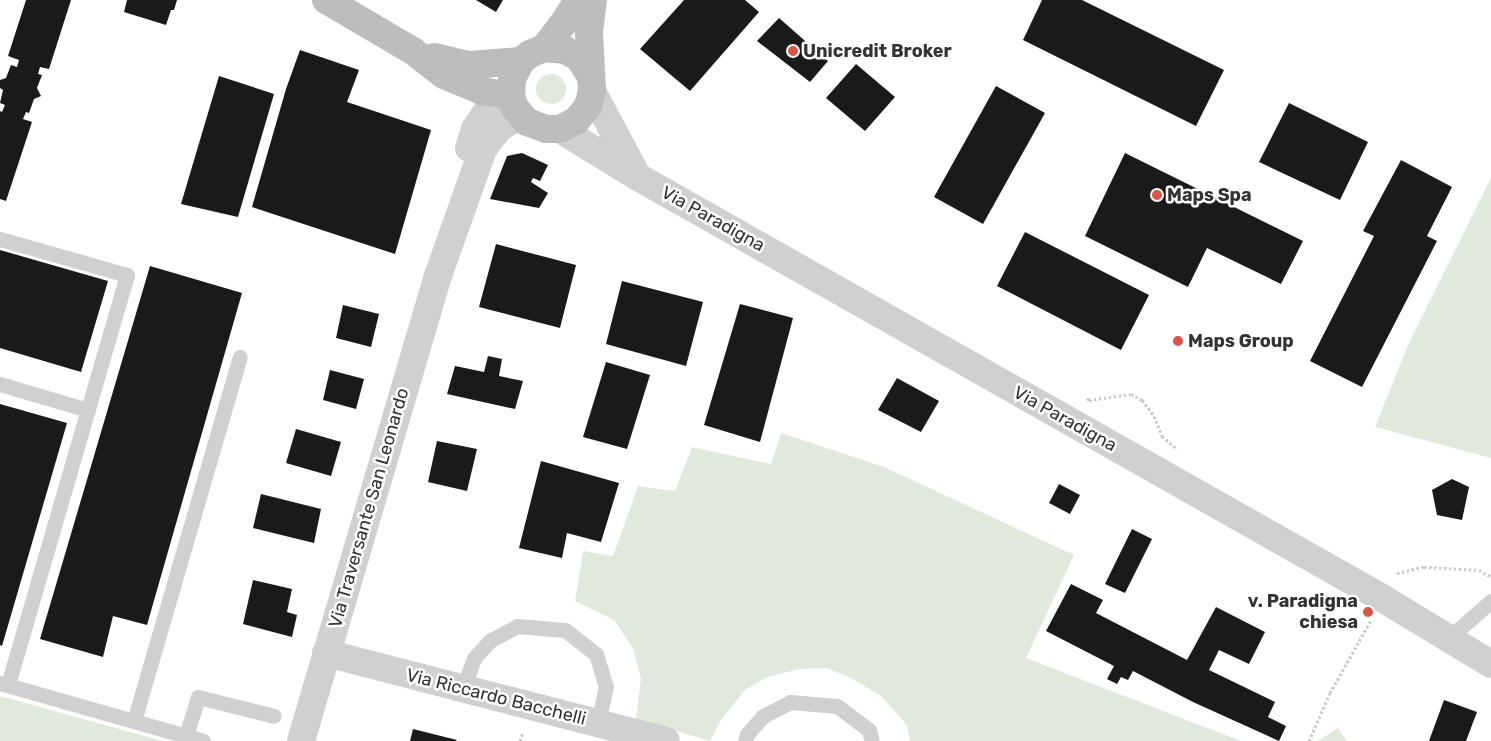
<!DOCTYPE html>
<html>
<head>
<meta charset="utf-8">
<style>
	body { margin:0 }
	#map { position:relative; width:1491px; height:741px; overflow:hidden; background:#fff; font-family:Rubik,sans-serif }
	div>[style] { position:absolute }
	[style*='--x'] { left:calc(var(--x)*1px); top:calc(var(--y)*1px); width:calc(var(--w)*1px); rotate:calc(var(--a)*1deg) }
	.green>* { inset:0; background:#e1e9dd }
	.round { border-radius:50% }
	.building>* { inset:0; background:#1a1a1a }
	.path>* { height:3px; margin-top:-1.5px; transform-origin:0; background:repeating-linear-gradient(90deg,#cacaca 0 2.5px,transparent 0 5px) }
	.lane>* { height:15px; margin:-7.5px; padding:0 7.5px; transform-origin:7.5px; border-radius:7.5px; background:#d0d0d0 }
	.street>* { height:28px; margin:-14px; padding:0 14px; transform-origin:14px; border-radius:14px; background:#d0d0d0 }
	.secondary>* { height:28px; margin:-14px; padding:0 14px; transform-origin:14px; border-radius:14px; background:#bdbdbd }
	.dots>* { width:14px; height:14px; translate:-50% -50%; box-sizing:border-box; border:2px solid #fff; border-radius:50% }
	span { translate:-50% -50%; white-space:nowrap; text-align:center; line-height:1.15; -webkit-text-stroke:5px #fff; paint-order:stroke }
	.poi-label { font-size:18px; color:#333; font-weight:700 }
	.left { translate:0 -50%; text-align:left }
	.right { translate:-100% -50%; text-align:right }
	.street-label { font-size:18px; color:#333 }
</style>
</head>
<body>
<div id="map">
	<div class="green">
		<div class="round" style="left:536px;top:74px;width:30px;height:30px"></div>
		<div style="clip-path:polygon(1491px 178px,1491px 458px,1375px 427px,1408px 345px)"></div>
		<div style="clip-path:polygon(781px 433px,884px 467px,1074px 555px,1026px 658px,1241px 741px,910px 741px,907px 725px,881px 696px,851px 678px,827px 668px,800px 669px,767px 677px,745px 690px,721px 720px,710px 741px,636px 719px,641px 679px,633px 648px,614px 620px,575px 601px,583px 551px,613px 556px,638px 486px,675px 491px,692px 447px,771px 464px)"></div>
		<div style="clip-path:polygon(0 696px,163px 741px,0 741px)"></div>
		<div style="clip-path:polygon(1338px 728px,1347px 741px,1318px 741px)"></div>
	</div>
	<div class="building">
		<div style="clip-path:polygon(26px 0,71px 0,49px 69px,40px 67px,38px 74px,42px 75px,37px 88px,41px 96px,34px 99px,29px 113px,26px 112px,23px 119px,32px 122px,6px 201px,0 199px,0 111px,2px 112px,5px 105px,0 103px,3px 90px,0 88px,0 80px,6px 78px,11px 65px,17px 67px,19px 60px,8px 56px)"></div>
		<div style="clip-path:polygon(127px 0,177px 0,174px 10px,171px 10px,166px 25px,124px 12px)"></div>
		<div style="clip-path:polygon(476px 0,503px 0,496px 12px)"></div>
		<div style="clip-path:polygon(684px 0,745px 0,759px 12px,690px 91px,640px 49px)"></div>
		<div style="clip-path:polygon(1042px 0,1082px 0,1224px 70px,1196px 126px,1023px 40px)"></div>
		<div style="clip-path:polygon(779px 18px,828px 61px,810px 82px,757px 41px)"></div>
		<div style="clip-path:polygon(300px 50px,359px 70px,347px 102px,431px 130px,395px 254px,252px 207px,286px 89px)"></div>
		<div style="clip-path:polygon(856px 64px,895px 97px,865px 131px,826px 98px)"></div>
		<div style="clip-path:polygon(219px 76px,274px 94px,238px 217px,181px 204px)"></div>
		<div style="clip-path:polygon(996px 86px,1045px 113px,983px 224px,934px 197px)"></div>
		<div style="clip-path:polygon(1289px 103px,1368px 142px,1340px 200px,1259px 162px)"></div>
		<div style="clip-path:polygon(522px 153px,548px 165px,540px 181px,533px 178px,531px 182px,548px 193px,539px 208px,490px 199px,507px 156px)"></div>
		<div style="clip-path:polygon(1125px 153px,1303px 241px,1281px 284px,1207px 248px,1188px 287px,1085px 236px)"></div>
		<div style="clip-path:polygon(1401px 160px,1452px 187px,1427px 236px,1437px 241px,1362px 387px,1310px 361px,1374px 236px,1363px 231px)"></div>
		<div style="clip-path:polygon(1025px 232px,1149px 295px,1121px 350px,997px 286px)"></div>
		<div style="clip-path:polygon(496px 244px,576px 265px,560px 328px,479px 307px)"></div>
		<div style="clip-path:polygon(0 250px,108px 281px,81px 372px,0 348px)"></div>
		<div style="clip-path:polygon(150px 266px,242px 293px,147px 625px,113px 616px,103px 657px,40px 639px)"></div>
		<div style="clip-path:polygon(622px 281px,703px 302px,686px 366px,606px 344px)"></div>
		<div style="clip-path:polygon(740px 304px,793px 318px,760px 442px,704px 425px)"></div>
		<div style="clip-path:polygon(343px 305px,379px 314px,371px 347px,336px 338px)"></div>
		<div style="clip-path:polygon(488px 356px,502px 359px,499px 376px,523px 381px,515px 409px,447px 394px,455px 366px,484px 372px)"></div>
		<div style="clip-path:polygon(606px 362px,650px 375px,627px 449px,583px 437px)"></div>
		<div style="clip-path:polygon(330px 370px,364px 379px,356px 409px,323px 400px)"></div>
		<div style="clip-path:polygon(897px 378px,939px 401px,921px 432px,878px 410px)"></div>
		<div style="clip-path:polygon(0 404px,67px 423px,2px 646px,0 645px)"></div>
		<div style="clip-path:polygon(296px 429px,341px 442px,331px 476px,286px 463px)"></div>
		<div style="clip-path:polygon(437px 441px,477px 449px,467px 491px,428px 482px)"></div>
		<div style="clip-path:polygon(541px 461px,619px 483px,601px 542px,567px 533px,562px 558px,519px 548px)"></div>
		<div style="clip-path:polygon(1452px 479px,1469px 487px,1462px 520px,1437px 515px,1432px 490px)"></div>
		<div style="clip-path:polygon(1059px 484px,1080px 495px,1070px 514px,1049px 503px)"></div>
		<div style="clip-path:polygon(261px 494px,321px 509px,314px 543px,253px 528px)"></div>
		<div style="clip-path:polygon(1132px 529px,1152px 539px,1125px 593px,1105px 584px)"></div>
		<div style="clip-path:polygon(253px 580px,292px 589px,287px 612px,297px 615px,292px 637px,243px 624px)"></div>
		<div style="clip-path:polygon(1071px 584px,1103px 600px,1096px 613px,1187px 660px,1216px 607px,1265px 632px,1249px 664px,1219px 650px,1209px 670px,1275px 702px,1268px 717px,1286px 726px,1279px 741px,1193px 702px,1133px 671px,1128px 680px,1121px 677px,1117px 684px,1107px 679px,1114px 666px,1046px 631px)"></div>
		<div style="clip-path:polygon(1444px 700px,1477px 712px,1466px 741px,1429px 741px)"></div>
		<div style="clip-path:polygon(413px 729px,457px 740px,456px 741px,410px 741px)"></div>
	</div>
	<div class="path">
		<div style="--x:1087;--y:398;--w:3;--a:45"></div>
		<div style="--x:1089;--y:400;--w:42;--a:-8.1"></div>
		<div style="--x:1131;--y:394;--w:13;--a:29"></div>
		<div style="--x:1142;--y:400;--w:20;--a:53"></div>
		<div style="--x:1154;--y:416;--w:22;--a:68"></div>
		<div style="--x:1162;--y:436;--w:20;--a:41"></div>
		<div style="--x:1397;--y:573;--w:28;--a:-13"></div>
		<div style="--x:1424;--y:567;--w:55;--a:3.1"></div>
		<div style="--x:1479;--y:570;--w:14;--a:30"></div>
		<div style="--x:520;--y:741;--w:9;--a:-72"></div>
		<div style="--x:1309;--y:741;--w:52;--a:-66.4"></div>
		<div style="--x:1330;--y:693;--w:84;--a:-60.7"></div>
	</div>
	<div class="lane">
		<div style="--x:0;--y:239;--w:132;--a:15.8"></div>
		<div style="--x:127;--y:275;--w:427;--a:106.2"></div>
		<div style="--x:0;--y:384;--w:92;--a:16.5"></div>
		<div style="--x:1449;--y:638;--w:56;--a:-41.4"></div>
		<div style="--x:0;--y:683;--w:211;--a:15.9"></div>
		<div style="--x:462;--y:690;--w:34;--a:-69"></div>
		<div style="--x:474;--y:658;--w:25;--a:-47"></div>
		<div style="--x:491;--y:640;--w:30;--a:-28"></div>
		<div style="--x:517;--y:626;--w:48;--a:4.8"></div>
		<div style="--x:565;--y:630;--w:39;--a:38"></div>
		<div style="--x:596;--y:654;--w:34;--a:73"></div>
		<div style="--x:606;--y:686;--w:38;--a:102"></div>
		<div style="--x:134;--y:721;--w:379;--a:-73.8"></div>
		<div style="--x:186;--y:736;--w:41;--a:-72.9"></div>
		<div style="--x:198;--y:697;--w:78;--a:14"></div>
		<div style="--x:745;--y:741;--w:7;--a:-74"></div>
		<div style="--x:747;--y:734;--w:24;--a:-48"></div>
		<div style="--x:763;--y:716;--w:30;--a:-27"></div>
		<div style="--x:790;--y:702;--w:47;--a:4.9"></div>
		<div style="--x:837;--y:706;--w:40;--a:37"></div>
		<div style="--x:869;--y:730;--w:11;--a:75"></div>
	</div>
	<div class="street">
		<div style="--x:592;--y:91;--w:96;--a:62.1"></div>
		<div style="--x:560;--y:129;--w:92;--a:31.6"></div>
		<div style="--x:638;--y:177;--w:855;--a:29.5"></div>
		<div style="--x:1382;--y:598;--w:127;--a:31.2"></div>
		<div style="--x:469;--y:148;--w:20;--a:-72"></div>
		<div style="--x:475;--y:129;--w:27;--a:-56"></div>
		<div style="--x:490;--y:107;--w:24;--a:-28"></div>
		<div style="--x:326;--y:653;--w:351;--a:14.5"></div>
		<div style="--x:301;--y:741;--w:485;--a:-73.6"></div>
		<div style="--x:438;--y:276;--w:135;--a:-70.5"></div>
		<div style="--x:483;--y:149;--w:26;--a:-53"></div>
		<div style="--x:499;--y:128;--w:24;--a:-30"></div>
	</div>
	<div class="secondary">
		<div style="--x:326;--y:0;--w:101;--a:30.4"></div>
		<div style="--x:413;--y:51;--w:39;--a:38"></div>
		<div style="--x:444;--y:75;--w:41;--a:22.8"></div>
		<div style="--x:482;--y:91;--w:29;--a:10"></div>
		<div style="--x:544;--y:48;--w:31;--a:-52"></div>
		<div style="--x:563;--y:24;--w:28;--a:-58"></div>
		<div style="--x:434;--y:57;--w:37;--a:13"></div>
		<div style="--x:470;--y:65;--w:51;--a:-4.5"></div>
		<div style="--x:590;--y:75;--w:20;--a:-123"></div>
		<div style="--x:579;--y:58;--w:16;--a:-150"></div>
		<div style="--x:565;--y:50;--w:21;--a:-175"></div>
		<div style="--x:544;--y:48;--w:15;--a:157"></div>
		<div style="--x:530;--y:54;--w:11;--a:142"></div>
		<div style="--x:521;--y:61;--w:20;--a:117"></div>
		<div style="--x:512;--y:79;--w:17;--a:93"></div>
		<div style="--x:511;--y:96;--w:13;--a:72"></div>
		<div style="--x:515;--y:108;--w:18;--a:49"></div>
		<div style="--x:527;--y:122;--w:20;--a:20"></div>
		<div style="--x:546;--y:129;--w:14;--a:0"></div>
		<div style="--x:560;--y:129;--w:18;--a:-27"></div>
		<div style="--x:576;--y:121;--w:19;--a:-51"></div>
		<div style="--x:588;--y:106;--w:16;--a:-75"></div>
		<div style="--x:592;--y:91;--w:59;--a:-92.9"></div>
		<div style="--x:589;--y:32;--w:32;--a:-83"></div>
	</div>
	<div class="dots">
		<div style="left:793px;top:51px;background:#d65649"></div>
		<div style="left:1157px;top:195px;background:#d65649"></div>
		<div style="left:1178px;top:341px;background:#d65649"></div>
		<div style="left:1368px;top:612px;background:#d65649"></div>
	</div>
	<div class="poi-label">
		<span class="left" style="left:803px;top:51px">Unicredit Broker</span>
		<span class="left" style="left:1167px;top:195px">Maps Spa</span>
		<span class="left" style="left:1188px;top:341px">Maps Group</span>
		<span class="right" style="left:1358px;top:612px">v. Paradigna<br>chiesa</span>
	</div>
	<div class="street-label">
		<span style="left:713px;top:219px;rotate:29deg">Via Paradigna</span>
		<span style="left:1065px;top:419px;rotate:29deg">Via Paradigna</span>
		<span style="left:369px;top:508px;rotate:-74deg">Via Traversante San Leonardo</span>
		<span style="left:496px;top:697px;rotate:14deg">Via Riccardo Bacchelli</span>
	</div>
</div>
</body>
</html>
